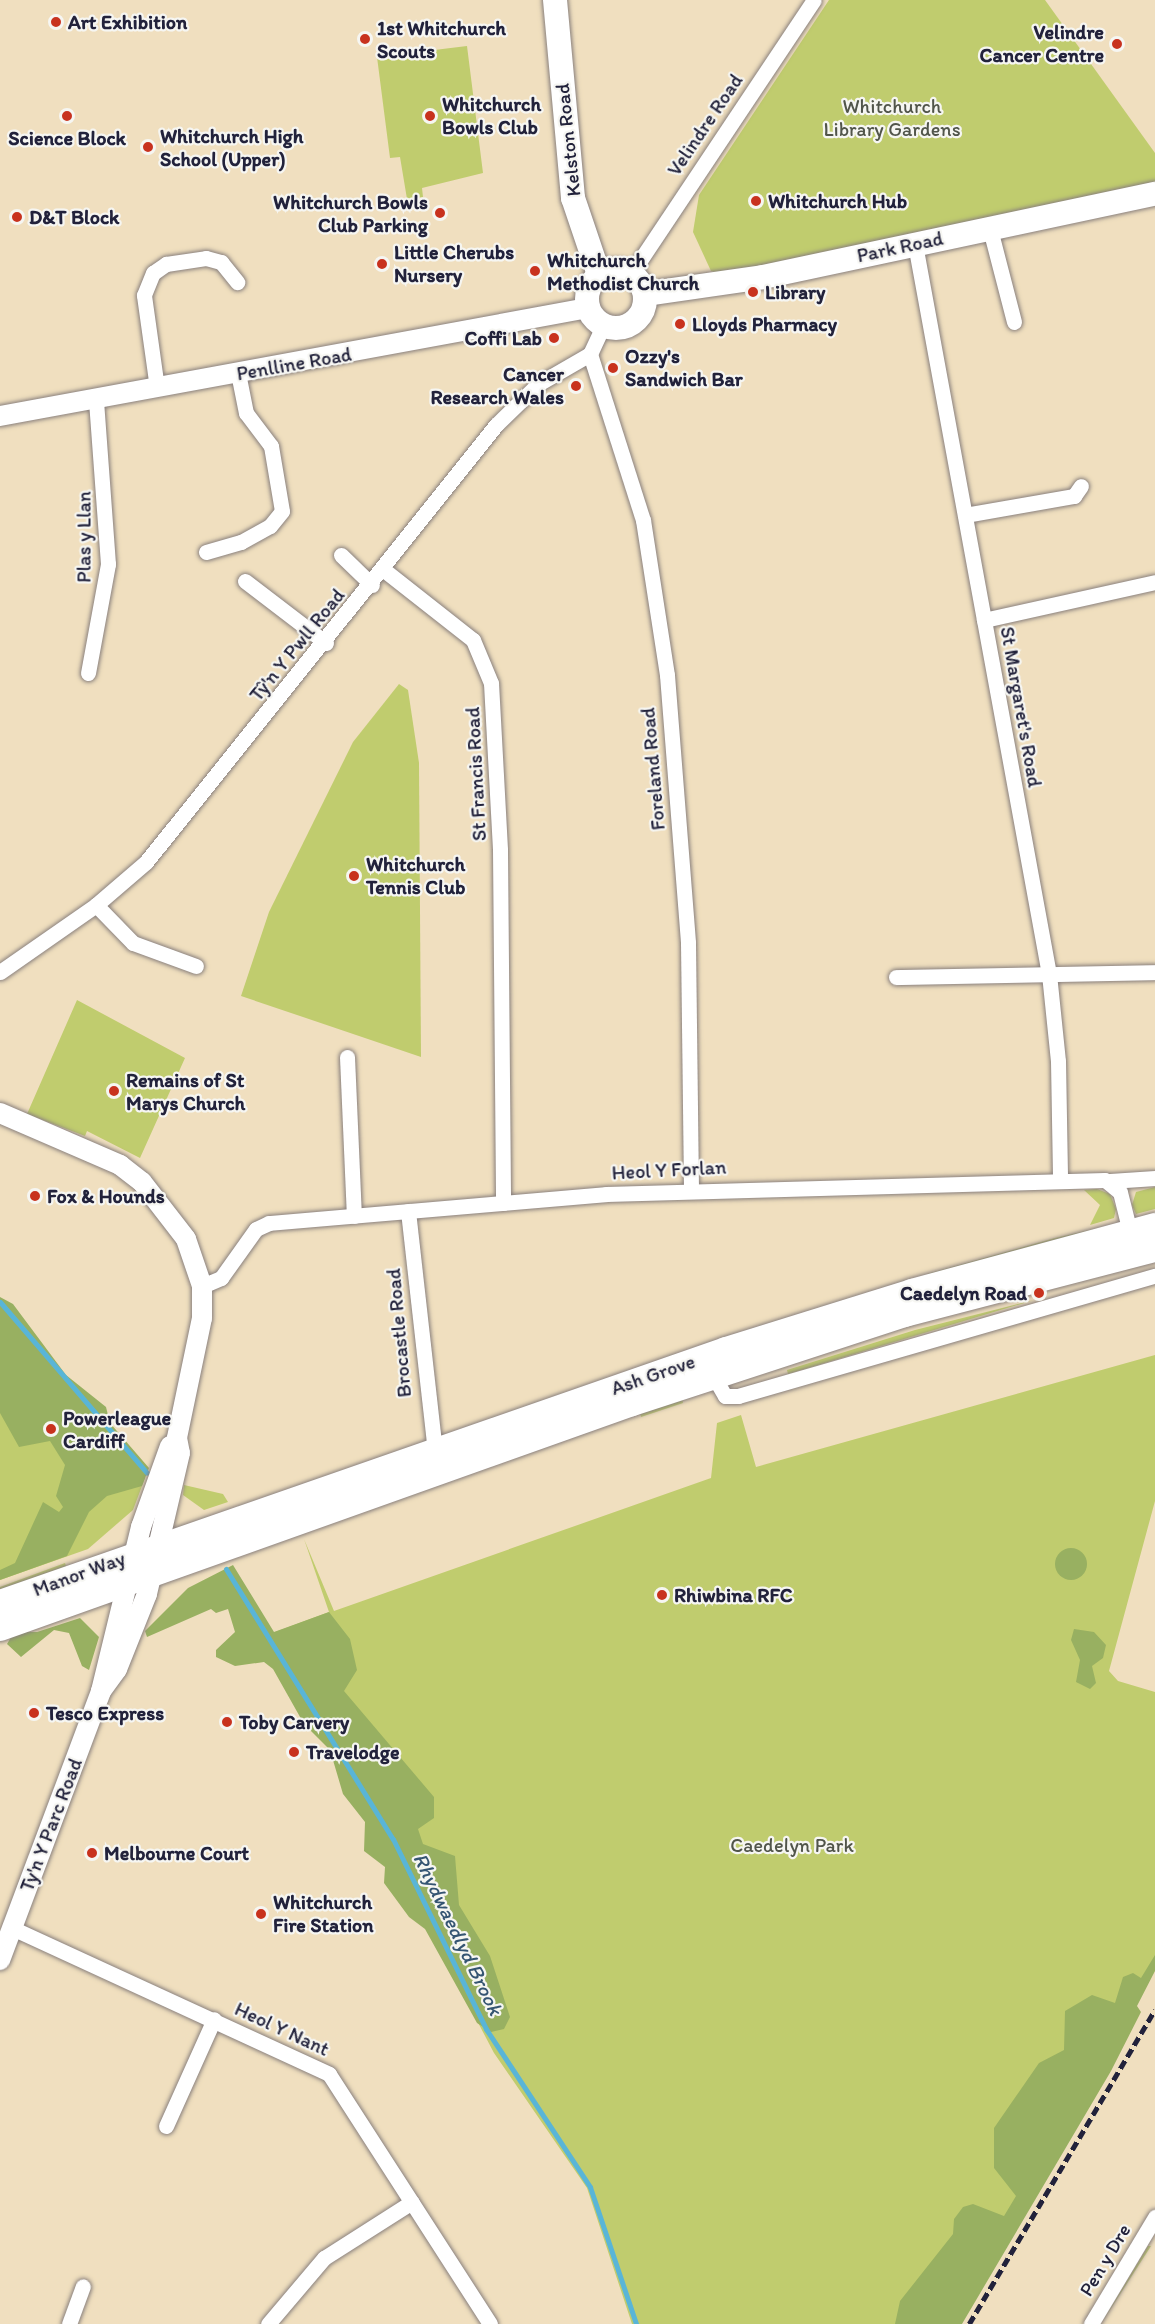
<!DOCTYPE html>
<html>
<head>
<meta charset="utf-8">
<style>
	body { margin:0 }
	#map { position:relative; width:1155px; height:2324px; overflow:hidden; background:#f0dfbf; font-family:Itim,sans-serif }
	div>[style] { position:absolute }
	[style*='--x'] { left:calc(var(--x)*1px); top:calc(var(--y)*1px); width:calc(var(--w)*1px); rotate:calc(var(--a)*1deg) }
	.green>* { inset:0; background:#c0cc6e }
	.forest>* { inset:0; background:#98b061 }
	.round { border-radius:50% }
	.stream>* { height:5px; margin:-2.5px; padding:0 2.5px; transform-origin:2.5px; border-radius:2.5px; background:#59b5d7 }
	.roads { filter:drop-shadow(0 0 2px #89807d) drop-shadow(0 0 2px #89807d) }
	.minor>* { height:15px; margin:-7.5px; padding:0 7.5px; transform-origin:7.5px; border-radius:7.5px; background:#fff }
	.tertiary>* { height:20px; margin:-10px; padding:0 10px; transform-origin:10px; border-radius:10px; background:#fff }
	.primary>* { height:24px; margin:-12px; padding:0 12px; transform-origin:12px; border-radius:12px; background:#fff }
	.primary>.ring { margin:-12px; padding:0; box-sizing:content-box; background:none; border:24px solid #fff; border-radius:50% }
	.trunk>* { height:26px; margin:-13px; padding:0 13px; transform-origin:13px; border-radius:13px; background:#fff }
	.rail>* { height:4.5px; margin-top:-2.25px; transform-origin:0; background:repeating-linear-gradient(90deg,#22223b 0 9px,transparent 0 13.5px) }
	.dots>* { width:16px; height:16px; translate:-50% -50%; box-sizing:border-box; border:3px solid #f6f6f2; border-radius:50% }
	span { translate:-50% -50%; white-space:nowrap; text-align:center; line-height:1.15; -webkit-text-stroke:4.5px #f6f6f2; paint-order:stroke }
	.poi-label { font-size:20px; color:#22223b; font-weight:700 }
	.left { translate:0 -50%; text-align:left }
	.right { translate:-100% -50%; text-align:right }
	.park-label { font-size:20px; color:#51554a }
	.street-label { font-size:20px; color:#22223b }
	.water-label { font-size:21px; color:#355572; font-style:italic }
</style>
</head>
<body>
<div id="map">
	<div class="green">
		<div style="clip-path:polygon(829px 0,1045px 0,1155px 153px,1155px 186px,727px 275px,711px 271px,693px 232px,699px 195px)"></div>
		<div style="clip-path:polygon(467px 46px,483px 173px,422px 188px,423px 197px,407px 199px,400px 157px,390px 158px,377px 57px)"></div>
		<div style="clip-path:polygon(399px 684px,408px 690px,419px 763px,421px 1057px,241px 996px,269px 912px,353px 742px)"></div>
		<div style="clip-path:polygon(77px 1000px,185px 1058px,140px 1158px,87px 1131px,85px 1136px,27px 1114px)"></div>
		<div style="clip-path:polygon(1155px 1187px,1155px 1209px,1136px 1214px,1132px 1205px,1136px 1192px)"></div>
		<div style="clip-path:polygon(1097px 1189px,1110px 1194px,1116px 1209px,1114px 1218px,1090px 1225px,1100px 1205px,1084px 1190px)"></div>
		<div style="clip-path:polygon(1103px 1227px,929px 1279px,927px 1274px,1055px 1238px)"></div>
		<div style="clip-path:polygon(1034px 1300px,788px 1374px,787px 1370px,915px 1330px)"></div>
		<div style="clip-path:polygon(0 1308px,145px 1478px,133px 1510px,88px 1549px,0 1580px)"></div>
		<div style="clip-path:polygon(1155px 1355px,1155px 1501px,1109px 1671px,1118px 1681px,1155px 1692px,1155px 1967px,943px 2324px,632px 2324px,587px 2188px,494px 2053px,340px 1760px,259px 1638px,329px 1612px,304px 1539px,334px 1611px,711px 1478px,717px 1423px,741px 1415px,756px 1467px)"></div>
		<div style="clip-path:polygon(682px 1398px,683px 1403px,641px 1417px,640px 1412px)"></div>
		<div style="clip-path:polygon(184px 1485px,223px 1494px,228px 1502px,204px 1510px,183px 1495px)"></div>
		<div style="clip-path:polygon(65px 1563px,67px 1569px,0 1594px,0 1587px)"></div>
		<div style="clip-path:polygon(1148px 2246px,1151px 2246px,1101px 2324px)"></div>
	</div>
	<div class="forest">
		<div style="clip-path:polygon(0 1297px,13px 1304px,66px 1375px,106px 1407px,110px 1423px,149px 1468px,142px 1486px,107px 1496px,89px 1512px,67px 1556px,0 1580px,0 1570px,15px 1563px,43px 1502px,59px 1512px,63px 1507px,56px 1496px,65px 1465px,50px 1441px,19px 1447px,0 1413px)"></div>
		<div class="round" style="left:1055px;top:1548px;width:32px;height:32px"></div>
		<div style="clip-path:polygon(233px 1565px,274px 1632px,329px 1612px,350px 1639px,357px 1670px,344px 1691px,434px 1797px,434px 1818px,418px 1829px,423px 1844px,455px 1856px,459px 1905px,490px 1956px,510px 2017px,504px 2029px,491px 2032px,477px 2023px,425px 1929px,409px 1917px,384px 1883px,385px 1867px,364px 1851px,365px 1822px,343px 1794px,330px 1750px,304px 1724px,273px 1669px,264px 1662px,235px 1666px,216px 1657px,216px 1650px,235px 1632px,228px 1609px,216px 1613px,211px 1609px,147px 1637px,145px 1631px,188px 1588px)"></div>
		<div style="clip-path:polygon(80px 1618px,99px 1637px,89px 1670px,82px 1666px,69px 1633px,54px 1630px,21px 1657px,7px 1644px,14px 1632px,37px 1632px)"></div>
		<div style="clip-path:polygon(1074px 1629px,1094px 1632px,1106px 1645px,1103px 1658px,1092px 1666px,1096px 1683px,1090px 1689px,1076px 1682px,1080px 1660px,1071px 1640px)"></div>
		<div style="clip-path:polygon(1155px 1955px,1155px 1971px,1137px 2006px,1141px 2012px,1111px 2071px,962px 2324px,895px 2324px,900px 2301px,953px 2234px,954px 2219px,963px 2207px,973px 2204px,1004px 2216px,1016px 2196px,994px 2168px,994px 2128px,1039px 2063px,1064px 2050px,1065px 2011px,1092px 1995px,1115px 2003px,1123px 1977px,1133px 1973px,1141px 1978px)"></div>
	</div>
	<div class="stream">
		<div style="--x:0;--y:1302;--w:225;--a:49.3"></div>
		<div style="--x:226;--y:1569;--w:317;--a:58.3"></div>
		<div style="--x:393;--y:1839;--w:212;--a:63.9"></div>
		<div style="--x:486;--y:2029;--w:189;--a:56.6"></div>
		<div style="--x:590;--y:2187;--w:145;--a:71.4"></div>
	</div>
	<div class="roads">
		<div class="minor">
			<div style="--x:990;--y:229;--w:96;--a:75.5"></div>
			<div style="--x:915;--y:244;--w:742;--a:79.6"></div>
			<div style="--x:1049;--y:974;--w:87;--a:84.1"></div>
			<div style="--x:1058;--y:1061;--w:119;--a:89"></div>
			<div style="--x:631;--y:274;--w:329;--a:-56.3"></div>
			<div style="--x:590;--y:354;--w:174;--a:72.3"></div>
			<div style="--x:643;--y:520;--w:157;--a:81.2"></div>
			<div style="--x:667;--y:675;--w:269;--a:85.5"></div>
			<div style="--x:688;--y:943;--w:247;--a:89.3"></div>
			<div style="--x:157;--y:388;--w:94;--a:-98"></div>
			<div style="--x:144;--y:295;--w:24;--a:-68"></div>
			<div style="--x:153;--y:273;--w:16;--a:-35"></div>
			<div style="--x:166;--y:264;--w:40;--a:-8.5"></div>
			<div style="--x:206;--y:258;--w:16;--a:15"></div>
			<div style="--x:221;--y:262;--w:26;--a:51"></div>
			<div style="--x:965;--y:515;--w:111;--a:-9.9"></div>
			<div style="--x:1074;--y:496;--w:12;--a:-55"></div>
			<div style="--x:206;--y:552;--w:36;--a:-16"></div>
			<div style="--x:241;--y:542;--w:33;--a:-29"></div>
			<div style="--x:270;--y:526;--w:19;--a:-51"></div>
			<div style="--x:282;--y:511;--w:66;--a:-99.6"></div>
			<div style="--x:271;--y:446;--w:41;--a:-127.1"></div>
			<div style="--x:246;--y:413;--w:41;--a:-101.3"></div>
			<div style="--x:341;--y:555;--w:43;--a:44.1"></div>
			<div style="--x:384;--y:570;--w:113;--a:38.2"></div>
			<div style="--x:473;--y:640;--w:47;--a:67.3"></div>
			<div style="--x:491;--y:683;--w:167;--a:86.9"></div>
			<div style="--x:500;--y:850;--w:353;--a:89.5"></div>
			<div style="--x:245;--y:581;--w:102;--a:37.4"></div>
			<div style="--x:984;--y:620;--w:175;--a:-12.5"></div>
			<div style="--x:88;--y:673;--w:111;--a:-79.6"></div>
			<div style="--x:108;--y:564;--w:165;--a:-94.2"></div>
			<div style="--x:96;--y:905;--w:53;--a:45.8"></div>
			<div style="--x:133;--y:943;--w:67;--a:20.1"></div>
			<div style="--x:0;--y:972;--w:117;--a:-34.9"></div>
			<div style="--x:96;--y:905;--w:66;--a:-40.7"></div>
			<div style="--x:146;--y:862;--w:560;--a:-51.31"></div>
			<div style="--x:496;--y:425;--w:59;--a:-44.3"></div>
			<div style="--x:538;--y:384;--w:60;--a:-30"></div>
			<div style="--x:590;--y:354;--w:31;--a:-65"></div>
			<div style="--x:896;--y:977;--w:259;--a:-1.1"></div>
			<div style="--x:347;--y:1057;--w:159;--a:87.5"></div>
			<div style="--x:1110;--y:1181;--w:45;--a:-3.8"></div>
			<div style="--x:408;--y:1211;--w:241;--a:83.6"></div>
			<div style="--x:202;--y:1286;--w:21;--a:-23"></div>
			<div style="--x:221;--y:1278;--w:60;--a:-54.5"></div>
			<div style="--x:256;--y:1229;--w:14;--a:-25"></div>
			<div style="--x:269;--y:1223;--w:338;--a:-4.9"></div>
			<div style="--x:606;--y:1194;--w:499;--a:-1.6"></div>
			<div style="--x:1105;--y:1180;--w:19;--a:39"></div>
			<div style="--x:1120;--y:1192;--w:41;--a:76"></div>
			<div style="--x:714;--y:1377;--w:22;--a:60"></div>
			<div style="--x:725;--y:1396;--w:13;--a:0"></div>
			<div style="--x:738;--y:1396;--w:434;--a:-16.1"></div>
			<div style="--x:12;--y:1928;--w:349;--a:24.7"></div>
			<div style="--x:329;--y:2074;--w:297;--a:57.2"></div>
			<div style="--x:166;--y:2126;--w:117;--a:-65.8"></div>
			<div style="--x:69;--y:2324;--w:40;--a:-69.8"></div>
			<div style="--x:268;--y:2324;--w:87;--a:-49.7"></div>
			<div style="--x:324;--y:2258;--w:104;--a:-32.5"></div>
			<div style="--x:1091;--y:2324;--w:125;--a:-59.1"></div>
		</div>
		<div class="tertiary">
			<div style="--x:0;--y:416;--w:598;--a:-10.41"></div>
			<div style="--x:0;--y:1113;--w:131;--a:23.4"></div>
			<div style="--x:120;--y:1165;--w:28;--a:38"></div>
			<div style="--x:142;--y:1182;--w:72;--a:52.3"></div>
			<div style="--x:186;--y:1239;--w:50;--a:71.2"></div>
			<div style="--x:202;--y:1286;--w:32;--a:90"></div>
			<div style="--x:202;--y:1318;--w:123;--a:101.8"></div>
			<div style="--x:177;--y:1438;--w:15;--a:79"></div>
			<div style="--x:180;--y:1453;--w:145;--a:103.2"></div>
			<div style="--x:147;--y:1594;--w:81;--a:111.8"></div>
			<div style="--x:117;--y:1669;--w:27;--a:126"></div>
			<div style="--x:0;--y:1960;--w:287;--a:-69.4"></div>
			<div style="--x:101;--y:1691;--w:169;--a:-76.3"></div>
			<div style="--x:141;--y:1527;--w:86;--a:-70.3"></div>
		</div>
		<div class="primary">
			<div style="--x:555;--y:0;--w:199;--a:84.8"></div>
			<div style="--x:573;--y:198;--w:81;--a:71.3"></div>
			<div class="ring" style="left:587px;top:270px;width:34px;height:34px"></div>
			<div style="--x:645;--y:294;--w:119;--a:-8.2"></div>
			<div style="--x:763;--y:277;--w:401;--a:-12"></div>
		</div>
		<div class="trunk">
			<div style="--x:0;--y:1603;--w:769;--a:-19.21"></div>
			<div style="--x:726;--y:1350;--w:195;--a:-17.3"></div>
			<div style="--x:912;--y:1292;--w:252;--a:-15.2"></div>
			<div style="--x:0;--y:1628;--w:671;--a:-19.6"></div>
			<div style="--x:632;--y:1403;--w:287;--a:-18.1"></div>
			<div style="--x:905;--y:1314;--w:258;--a:-14.6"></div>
		</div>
	</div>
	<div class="rail">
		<div style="--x:969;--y:2324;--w:365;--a:-59.4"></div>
	</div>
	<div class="dots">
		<div style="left:56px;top:22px;background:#c8321e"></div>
		<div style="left:365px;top:39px;background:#c8321e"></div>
		<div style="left:1117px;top:44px;background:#c8321e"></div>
		<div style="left:67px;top:116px;background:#c8321e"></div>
		<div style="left:430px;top:116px;background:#c8321e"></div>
		<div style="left:148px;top:147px;background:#c8321e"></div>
		<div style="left:756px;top:201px;background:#c8321e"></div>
		<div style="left:440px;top:213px;background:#c8321e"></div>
		<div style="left:17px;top:217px;background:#c8321e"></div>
		<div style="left:382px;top:264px;background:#c8321e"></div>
		<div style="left:535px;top:271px;background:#c8321e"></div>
		<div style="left:753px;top:292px;background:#c8321e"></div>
		<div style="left:680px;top:324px;background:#c8321e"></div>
		<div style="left:554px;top:338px;background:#c8321e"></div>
		<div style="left:613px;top:368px;background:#c8321e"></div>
		<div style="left:576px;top:386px;background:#c8321e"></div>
		<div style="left:354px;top:876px;background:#c8321e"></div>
		<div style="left:114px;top:1091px;background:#c8321e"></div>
		<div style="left:35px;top:1196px;background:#c8321e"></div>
		<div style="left:1039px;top:1293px;background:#c8321e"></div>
		<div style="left:51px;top:1429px;background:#c8321e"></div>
		<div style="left:662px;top:1595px;background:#c8321e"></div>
		<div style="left:34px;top:1713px;background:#c8321e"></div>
		<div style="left:227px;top:1722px;background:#c8321e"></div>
		<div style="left:294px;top:1752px;background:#c8321e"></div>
		<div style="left:92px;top:1853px;background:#c8321e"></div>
		<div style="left:261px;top:1914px;background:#c8321e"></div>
	</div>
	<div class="poi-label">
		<span class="left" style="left:68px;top:22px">Art Exhibition</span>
		<span class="left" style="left:377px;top:40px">1st Whitchurch<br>Scouts</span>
		<span class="right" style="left:1104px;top:44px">Velindre<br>Cancer Centre</span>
		<span class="left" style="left:442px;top:116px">Whitchurch<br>Bowls Club</span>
		<span class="left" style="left:160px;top:148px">Whitchurch High<br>School (Upper)</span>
		<span style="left:67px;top:138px">Science Block</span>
		<span class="left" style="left:768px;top:201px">Whitchurch Hub</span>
		<span class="right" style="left:428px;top:214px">Whitchurch Bowls<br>Club Parking</span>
		<span class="left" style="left:29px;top:217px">D&amp;T Block</span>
		<span class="left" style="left:394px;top:264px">Little Cherubs<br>Nursery</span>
		<span class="left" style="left:547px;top:272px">Whitchurch<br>Methodist Church</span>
		<span class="left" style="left:765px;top:292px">Library</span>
		<span class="left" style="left:692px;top:324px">Lloyds Pharmacy</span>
		<span class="right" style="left:542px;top:338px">Coffi Lab</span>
		<span class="left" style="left:625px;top:368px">Ozzy's<br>Sandwich Bar</span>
		<span class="right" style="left:564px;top:386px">Cancer<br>Research Wales</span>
		<span class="left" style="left:366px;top:876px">Whitchurch<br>Tennis Club</span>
		<span class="left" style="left:126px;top:1092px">Remains of St<br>Marys Church</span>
		<span class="left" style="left:47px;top:1196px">Fox &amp; Hounds</span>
		<span class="right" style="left:1027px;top:1293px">Caedelyn Road</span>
		<span class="left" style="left:63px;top:1430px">Powerleague<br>Cardiff</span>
		<span class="left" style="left:674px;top:1595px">Rhiwbina RFC</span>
		<span class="left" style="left:46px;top:1713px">Tesco Express</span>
		<span class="left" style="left:239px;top:1722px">Toby Carvery</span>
		<span class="left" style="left:306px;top:1752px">Travelodge</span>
		<span class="left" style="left:104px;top:1853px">Melbourne Court</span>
		<span class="left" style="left:273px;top:1914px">Whitchurch<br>Fire Station</span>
	</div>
	<div class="park-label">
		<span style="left:892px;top:118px">Whitchurch<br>Library Gardens</span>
		<span style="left:792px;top:1845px">Caedelyn Park</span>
	</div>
	<div class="street-label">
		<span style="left:705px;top:125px;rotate:-56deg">Velindre Road</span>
		<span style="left:568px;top:140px;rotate:-96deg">Kelston Road</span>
		<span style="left:900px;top:247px;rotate:-12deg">Park Road</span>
		<span style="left:294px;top:364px;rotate:-10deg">Penlline Road</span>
		<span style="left:84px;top:537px;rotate:-90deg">Plas y Llan</span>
		<span style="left:297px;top:645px;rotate:-51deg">Tŷ'n Y Pwll Road</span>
		<span style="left:1021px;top:707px;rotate:80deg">St Margaret's Road</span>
		<span style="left:653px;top:769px;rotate:-95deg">Foreland Road</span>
		<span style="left:476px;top:774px;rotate:-93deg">St Francis Road</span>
		<span style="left:669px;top:1170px;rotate:-3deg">Heol Y Forlan</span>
		<span style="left:399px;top:1333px;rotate:-95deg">Brocastle Road</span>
		<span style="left:653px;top:1375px;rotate:-19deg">Ash Grove</span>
		<span style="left:79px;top:1574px;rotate:-20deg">Manor Way</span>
		<span style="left:51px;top:1825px;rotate:-69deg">Ty'n Y Parc Road</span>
		<span style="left:282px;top:2029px;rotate:25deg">Heol Y Nant</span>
		<span style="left:1105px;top:2260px;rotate:-59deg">Pen y Dre</span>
	</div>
	<div class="water-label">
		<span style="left:458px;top:1934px;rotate:64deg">Rhydwaedlyd Brook</span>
	</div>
</div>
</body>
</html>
